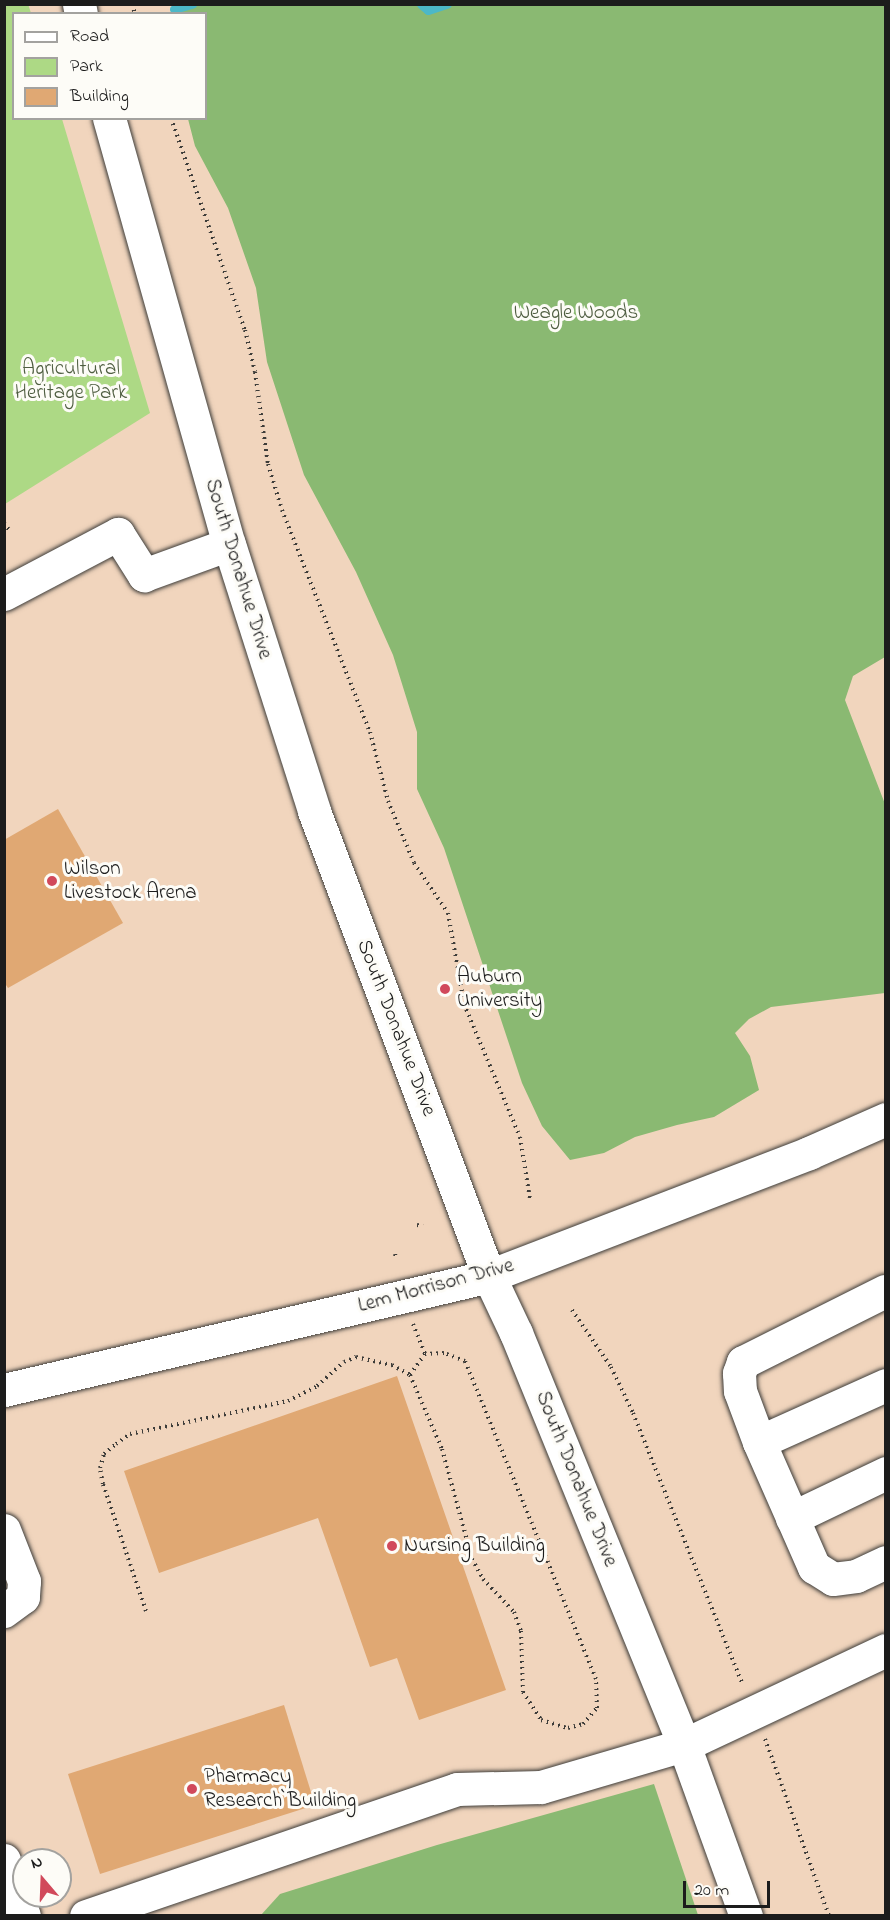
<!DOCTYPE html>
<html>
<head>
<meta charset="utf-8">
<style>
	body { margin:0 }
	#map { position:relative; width:890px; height:1920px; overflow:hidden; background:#f5eedb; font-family:"Indie Flower",sans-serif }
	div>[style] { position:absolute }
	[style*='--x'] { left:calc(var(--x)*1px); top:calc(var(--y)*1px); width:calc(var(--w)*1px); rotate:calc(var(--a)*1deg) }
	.built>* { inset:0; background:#f1d5bd }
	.green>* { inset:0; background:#add985 }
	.forest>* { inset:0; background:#8ab972 }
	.stream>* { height:9px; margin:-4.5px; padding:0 4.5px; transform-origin:4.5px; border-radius:4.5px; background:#4cb8c8 }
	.building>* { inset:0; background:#e0a873 }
	.path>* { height:4px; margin-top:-2px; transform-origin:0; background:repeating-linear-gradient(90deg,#3d3c39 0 1.5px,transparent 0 6px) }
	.roads { filter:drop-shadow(0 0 2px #3d3c39) drop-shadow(0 0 2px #3d3c39) }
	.minor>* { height:33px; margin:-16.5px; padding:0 16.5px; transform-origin:16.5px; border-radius:16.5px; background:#fff }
	.dots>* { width:16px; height:16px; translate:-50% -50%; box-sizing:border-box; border:3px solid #fdfcf7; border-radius:50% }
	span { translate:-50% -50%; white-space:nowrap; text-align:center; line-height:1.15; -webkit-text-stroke:6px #fdfcf7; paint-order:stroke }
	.park-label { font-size:21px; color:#4f5e41 }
	.street-label { font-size:21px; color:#1c1c1c }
	.poi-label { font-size:21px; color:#1c1c1c }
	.left { translate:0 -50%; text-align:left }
	.frame { position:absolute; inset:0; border:6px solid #1c1c1c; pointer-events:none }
	.legend { position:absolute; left:12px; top:12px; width:195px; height:108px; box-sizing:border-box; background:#fdfcf7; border:2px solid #a3a29f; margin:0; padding:8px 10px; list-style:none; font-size:18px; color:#1c1c1c }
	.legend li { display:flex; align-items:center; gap:12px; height:30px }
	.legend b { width:30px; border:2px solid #a3a29f }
	.north { position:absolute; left:12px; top:1848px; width:60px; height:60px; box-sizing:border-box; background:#fdfcf7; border:2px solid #a3a29f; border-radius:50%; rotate:341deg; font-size:16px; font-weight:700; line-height:24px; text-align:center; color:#1c1c1c }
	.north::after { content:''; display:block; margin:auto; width:21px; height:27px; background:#d1495b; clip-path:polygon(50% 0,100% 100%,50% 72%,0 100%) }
	.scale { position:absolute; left:683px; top:1881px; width:87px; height:27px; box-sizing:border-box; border:3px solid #1c1c1c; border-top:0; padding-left:8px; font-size:18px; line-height:21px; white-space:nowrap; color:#1c1c1c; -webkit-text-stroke:4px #fdfcf7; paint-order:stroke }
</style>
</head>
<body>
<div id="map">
	<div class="built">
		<div style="clip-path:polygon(evenodd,5px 5px,885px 5px,885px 1915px,5px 1915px,5px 5px,14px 14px,206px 14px,206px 118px,14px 118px,14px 14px,5px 5px,24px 1860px,60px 1860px,60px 1896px,24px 1896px,24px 1860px)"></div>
	</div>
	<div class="green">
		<div style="clip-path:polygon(28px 4px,31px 13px,14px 14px,14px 118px,62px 119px,150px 413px,5px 504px,4px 5px)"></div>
	</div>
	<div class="forest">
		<div style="clip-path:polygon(177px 5px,885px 5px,885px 657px,853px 676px,845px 700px,885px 804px,885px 993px,771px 1007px,749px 1019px,735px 1033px,750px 1056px,759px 1090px,714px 1117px,677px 1125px,635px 1137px,604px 1153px,570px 1160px,542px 1126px,522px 1083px,444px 848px,417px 789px,417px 732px,393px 655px,356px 572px,304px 475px,267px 362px,256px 288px,228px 208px,195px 146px,188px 119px,206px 118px,206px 14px,182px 13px)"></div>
		<div style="clip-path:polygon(654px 1784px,698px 1915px,261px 1915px,280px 1894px,437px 1845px)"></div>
	</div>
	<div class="stream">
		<div style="--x:421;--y:4;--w:9;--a:41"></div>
		<div style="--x:428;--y:10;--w:20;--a:-18"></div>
		<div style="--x:174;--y:9;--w:19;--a:-16"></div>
	</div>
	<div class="building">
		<div style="clip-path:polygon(58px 809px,123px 923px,8px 988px,4px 982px,4px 840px)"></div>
		<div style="clip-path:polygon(397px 1376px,506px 1690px,419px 1720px,397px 1658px,370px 1667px,318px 1518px,159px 1573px,124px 1471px)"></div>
		<div style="clip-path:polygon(284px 1705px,315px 1805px,100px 1874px,68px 1774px)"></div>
	</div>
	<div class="path">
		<div style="--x:132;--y:4;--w:10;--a:73"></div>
		<div style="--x:171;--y:118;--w:225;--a:70.8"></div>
		<div style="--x:245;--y:330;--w:43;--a:76.6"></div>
		<div style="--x:255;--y:372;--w:93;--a:82"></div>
		<div style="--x:268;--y:464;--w:48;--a:73.1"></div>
		<div style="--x:282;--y:510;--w:239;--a:68.4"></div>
		<div style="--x:370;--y:732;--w:71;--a:75.4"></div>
		<div style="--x:388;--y:801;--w:67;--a:67.2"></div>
		<div style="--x:414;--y:863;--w:60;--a:55.8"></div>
		<div style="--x:448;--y:913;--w:92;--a:80"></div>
		<div style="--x:464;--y:1004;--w:144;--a:67.2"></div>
		<div style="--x:520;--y:1137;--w:63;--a:80.8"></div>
		<div style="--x:4;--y:523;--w:9;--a:54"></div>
		<div style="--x:417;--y:1225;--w:6;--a:9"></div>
		<div style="--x:395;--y:1254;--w:4;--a:76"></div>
		<div style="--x:572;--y:1310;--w:69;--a:55.6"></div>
		<div style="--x:611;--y:1367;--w:51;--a:64.4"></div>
		<div style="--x:633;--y:1413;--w:293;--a:68"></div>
		<div style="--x:413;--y:1324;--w:32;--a:68"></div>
		<div style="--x:425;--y:1354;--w:26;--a:126"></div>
		<div style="--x:410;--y:1375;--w:81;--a:66.6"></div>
		<div style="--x:442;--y:1449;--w:114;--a:74.7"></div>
		<div style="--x:472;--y:1559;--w:23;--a:61"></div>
		<div style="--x:483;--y:1579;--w:45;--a:46.8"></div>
		<div style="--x:514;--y:1612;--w:20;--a:70"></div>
		<div style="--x:521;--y:1631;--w:61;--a:88.1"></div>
		<div style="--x:523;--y:1692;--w:33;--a:57"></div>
		<div style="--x:541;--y:1720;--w:28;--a:17"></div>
		<div style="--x:568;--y:1728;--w:16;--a:-15"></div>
		<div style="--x:583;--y:1724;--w:21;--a:-49"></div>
		<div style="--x:597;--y:1708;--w:29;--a:-92"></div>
		<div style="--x:596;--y:1679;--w:344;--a:-112.4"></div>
		<div style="--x:465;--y:1361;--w:22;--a:-159"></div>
		<div style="--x:444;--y:1353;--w:19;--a:177"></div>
		<div style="--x:146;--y:1611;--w:134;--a:-108.7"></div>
		<div style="--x:103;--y:1484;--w:16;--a:-101"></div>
		<div style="--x:100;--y:1468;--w:15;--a:-74"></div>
		<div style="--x:104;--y:1454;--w:16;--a:-40"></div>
		<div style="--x:116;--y:1444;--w:17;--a:-36"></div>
		<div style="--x:130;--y:1434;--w:161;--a:-11.8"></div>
		<div style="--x:288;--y:1401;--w:33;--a:-27"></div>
		<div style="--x:317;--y:1386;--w:36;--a:-42"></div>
		<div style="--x:344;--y:1362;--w:13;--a:-23"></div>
		<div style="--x:356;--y:1357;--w:37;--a:13"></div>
		<div style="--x:392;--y:1365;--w:21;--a:29"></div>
		<div style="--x:765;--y:1739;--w:188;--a:70.1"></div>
	</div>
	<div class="roads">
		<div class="minor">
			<div style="--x:79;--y:4;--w:10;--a:79"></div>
			<div style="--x:109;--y:118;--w:443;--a:74.3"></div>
			<div style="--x:229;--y:544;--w:280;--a:72.3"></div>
			<div style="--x:314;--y:811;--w:497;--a:69.4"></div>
			<div style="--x:489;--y:1276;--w:63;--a:64.7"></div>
			<div style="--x:516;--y:1333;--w:445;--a:67.8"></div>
			<div style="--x:684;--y:1745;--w:182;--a:70.1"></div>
			<div style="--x:4;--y:594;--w:129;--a:-27.8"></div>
			<div style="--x:118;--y:534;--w:49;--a:57.6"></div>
			<div style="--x:144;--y:575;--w:90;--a:-20"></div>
			<div style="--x:885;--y:1291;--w:159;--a:153.4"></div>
			<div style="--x:743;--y:1362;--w:12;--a:110"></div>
			<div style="--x:739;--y:1373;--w:18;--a:87"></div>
			<div style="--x:740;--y:1391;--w:54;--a:69.6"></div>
			<div style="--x:759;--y:1442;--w:137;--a:66.3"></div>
			<div style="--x:814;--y:1567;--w:22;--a:32"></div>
			<div style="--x:833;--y:1579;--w:23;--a:-7"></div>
			<div style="--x:856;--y:1576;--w:33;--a:-25"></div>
			<div style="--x:4;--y:1390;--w:498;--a:-13.2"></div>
			<div style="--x:489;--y:1276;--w:343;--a:-21"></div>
			<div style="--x:809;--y:1153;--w:84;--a:-23.8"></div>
			<div style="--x:759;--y:1442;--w:139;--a:-24.2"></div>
			<div style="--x:792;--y:1518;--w:104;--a:-25.6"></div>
			<div style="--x:4;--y:1530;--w:55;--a:68.6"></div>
			<div style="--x:24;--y:1581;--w:16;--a:94"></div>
			<div style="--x:23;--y:1597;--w:24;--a:144"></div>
			<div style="--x:4;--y:1860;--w:59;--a:70.3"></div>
			<div style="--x:86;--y:1916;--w:392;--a:-18.9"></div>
			<div style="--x:457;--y:1789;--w:84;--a:-1.4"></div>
			<div style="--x:541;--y:1787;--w:149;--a:-16.4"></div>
			<div style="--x:684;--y:1745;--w:223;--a:-25.2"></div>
		</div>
	</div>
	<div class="dots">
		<div style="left:52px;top:881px;background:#d1495b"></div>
		<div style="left:445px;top:989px;background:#d1495b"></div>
		<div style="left:392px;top:1546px;background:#d1495b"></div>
		<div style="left:192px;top:1789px;background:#d1495b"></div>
	</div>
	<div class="park-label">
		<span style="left:576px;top:313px">Weagle Woods</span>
		<span style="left:71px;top:381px">Agricultural<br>Heritage Park</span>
	</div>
	<div class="street-label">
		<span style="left:238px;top:569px;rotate:73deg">South Donahue Drive</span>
		<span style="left:396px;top:1028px;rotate:69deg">South Donahue Drive</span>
		<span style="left:436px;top:1286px;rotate:-15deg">Lem Morrison Drive</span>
		<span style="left:576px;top:1479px;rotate:68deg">South Donahue Drive</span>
	</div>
	<div class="poi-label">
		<span class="left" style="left:64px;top:881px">Wilson<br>Livestock Arena</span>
		<span class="left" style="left:457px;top:989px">Auburn<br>University</span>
		<span class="left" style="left:404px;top:1546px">Nursing Building</span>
		<span class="left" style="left:204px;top:1789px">Pharmacy<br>Research Building</span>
	</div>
	<div class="frame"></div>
	<ul class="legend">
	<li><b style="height:8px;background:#fff"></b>Road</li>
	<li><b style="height:16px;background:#add985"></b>Park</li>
	<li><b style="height:16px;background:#e0a873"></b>Building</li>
	</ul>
	<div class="north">N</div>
	<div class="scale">20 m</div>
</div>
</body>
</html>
